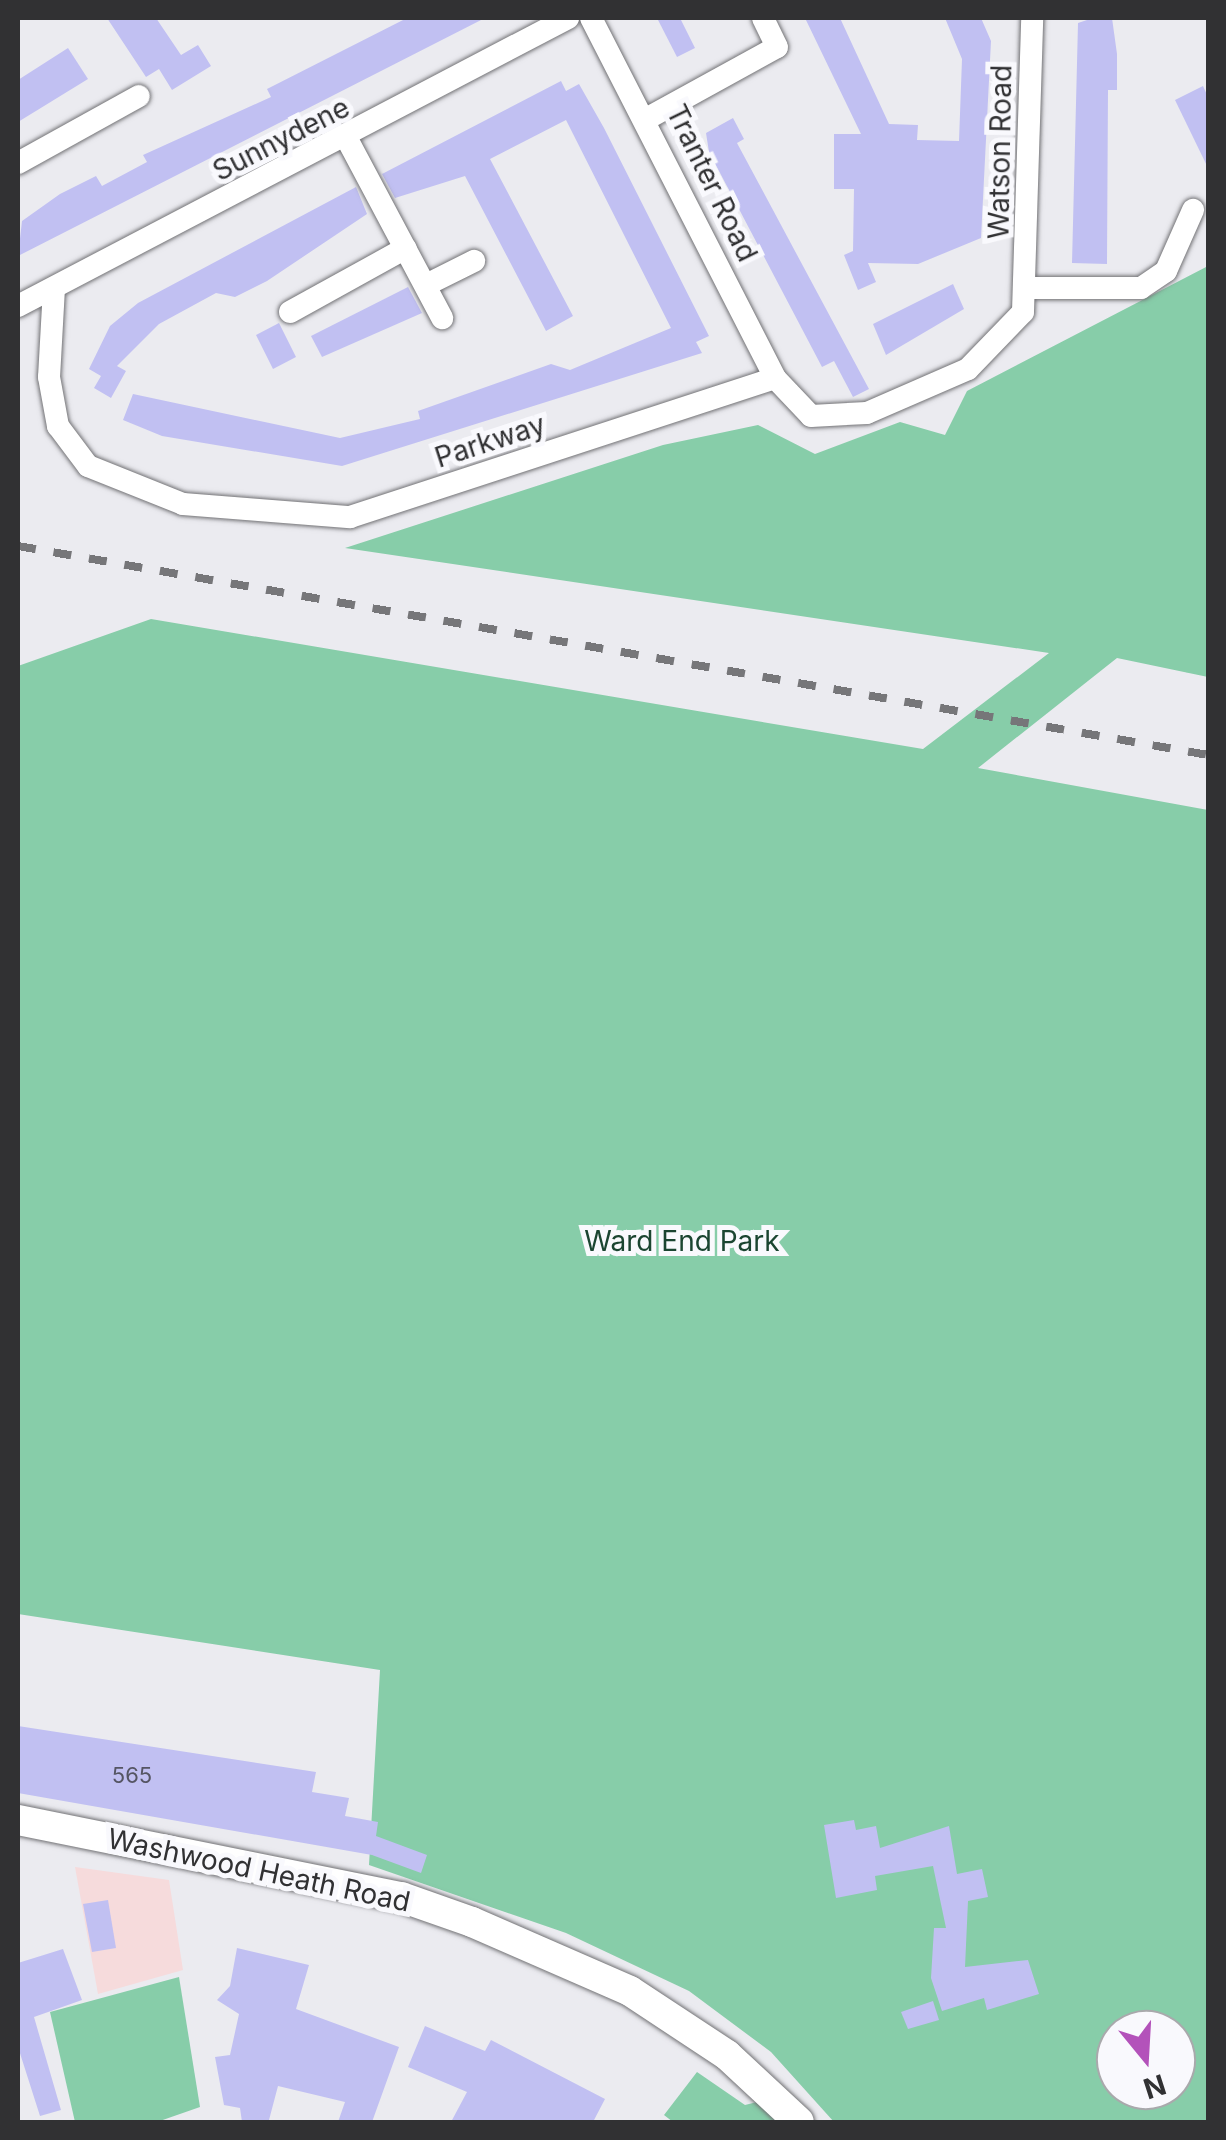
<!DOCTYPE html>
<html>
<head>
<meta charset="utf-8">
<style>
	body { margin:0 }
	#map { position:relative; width:1226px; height:2140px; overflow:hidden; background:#ebebf0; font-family:Inter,sans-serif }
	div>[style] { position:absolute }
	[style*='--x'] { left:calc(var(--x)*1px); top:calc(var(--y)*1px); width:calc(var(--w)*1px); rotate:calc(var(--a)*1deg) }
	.commercial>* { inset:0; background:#f6dbdc }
	.green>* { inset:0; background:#87cda9 }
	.building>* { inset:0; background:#c1c0f2 }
	.roads { filter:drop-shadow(0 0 2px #727275) drop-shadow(0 0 2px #727275) }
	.minor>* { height:22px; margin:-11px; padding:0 11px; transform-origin:11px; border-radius:11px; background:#fff }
	.secondary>* { height:30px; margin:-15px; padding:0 15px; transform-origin:15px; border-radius:15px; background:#fff }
	.rail>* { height:8px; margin-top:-4px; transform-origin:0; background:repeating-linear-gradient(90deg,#767679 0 18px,transparent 0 36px) }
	span { translate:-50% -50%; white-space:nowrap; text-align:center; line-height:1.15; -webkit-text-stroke:10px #f9f9fd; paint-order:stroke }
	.number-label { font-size:22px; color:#555563 }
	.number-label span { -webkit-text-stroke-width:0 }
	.street-label { font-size:28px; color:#313133 }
	.park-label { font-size:28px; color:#1b4531 }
	.frame { position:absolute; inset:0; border:20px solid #313133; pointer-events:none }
	.north { position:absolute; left:1096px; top:2010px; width:100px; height:100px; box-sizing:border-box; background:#f9f9fd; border:2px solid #a9a9ac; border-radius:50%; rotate:162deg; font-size:28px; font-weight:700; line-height:40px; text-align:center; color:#313133 }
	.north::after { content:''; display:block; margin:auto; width:35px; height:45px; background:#b352ba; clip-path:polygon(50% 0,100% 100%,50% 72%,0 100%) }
</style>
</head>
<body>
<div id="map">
	<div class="commercial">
		<div style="clip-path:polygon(75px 1867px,169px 1880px,183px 1970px,98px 1994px)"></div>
	</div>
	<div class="green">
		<div style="clip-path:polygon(evenodd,1208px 266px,1208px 677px,1117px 658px,978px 768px,1208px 810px,1208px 2122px,834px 2122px,771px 2052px,689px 1991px,566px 1933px,369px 1865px,380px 1670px,18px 1614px,18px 666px,151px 619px,923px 749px,1049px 653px,345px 548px,663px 445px,758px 425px,815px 454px,900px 422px,945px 435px,967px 391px,1208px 266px,1116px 2030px,1176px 2030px,1176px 2090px,1116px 2090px,1116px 2030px)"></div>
		<div style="clip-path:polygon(179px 1977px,200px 2107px,157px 2122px,75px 2122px,50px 2012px)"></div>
		<div style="clip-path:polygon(697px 2072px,745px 2105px,761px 2101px,780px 2122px,673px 2122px,664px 2115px)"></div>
	</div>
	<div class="building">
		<div style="clip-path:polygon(107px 18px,156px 18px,181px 55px,198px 45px,211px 66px,172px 90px,159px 69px,146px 77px)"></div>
		<div style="clip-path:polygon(407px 18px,485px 18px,18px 256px,22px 221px,60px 194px,96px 176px,102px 186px,147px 162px,143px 155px,271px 97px,267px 89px)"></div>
		<div style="clip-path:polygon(657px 18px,680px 18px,695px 48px,677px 57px)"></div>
		<div style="clip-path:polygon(805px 18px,840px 18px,889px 124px,918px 125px,917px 140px,959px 141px,962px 59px,945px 18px,981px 18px,991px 41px,981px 238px,918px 264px,868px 263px,876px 282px,858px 290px,844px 255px,853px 251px,854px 189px,834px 189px,834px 134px,861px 134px)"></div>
		<div style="clip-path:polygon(1093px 18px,1112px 18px,1117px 54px,1117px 90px,1108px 90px,1107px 264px,1072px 263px,1078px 23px)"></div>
		<div style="clip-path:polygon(68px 48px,88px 79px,18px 122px,18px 80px)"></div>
		<div style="clip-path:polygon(561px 81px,566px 91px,579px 84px,604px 128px,709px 336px,696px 342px,702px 353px,342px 466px,162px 436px,123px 420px,133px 394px,340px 438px,420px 419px,418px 411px,551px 364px,570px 370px,671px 328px,566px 120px,490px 159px,573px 316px,546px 331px,465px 176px,395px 198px,382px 174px)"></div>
		<div style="clip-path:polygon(1203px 86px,1208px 97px,1208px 168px,1175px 100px)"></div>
		<div style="clip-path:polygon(733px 118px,744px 139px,737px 143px,869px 389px,853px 397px,834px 361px,822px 367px,709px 152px,706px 133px)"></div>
		<div style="clip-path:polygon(356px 187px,367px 214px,267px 281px,235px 297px,216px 293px,159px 324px,117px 366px,126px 371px,111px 398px,94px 388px,101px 376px,89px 369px,110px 326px,138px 303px)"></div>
		<div style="clip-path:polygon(953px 284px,964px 309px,886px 355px,873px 324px)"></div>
		<div style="clip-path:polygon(408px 287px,422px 313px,322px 357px,311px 336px)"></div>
		<div style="clip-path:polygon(279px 323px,296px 357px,273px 369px,256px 335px)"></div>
		<div style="clip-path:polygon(18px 1726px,316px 1772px,312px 1792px,349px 1798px,345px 1816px,378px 1822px,376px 1836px,427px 1855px,421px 1873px,372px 1855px,18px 1793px)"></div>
		<div style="clip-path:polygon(854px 1820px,856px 1830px,876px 1826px,880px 1848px,949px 1826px,957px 1874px,982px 1869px,988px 1897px,968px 1901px,965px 1967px,1028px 1960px,1039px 1994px,987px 2010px,984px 1998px,942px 2011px,931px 1978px,934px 1928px,946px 1928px,933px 1866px,875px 1876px,877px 1890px,836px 1898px,824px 1825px)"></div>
		<div style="clip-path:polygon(108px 1900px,116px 1948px,92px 1952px,83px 1904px)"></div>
		<div style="clip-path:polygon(237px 1948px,309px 1965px,296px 2009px,399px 2047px,372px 2122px,338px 2122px,345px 2102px,278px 2086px,269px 2120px,242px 2122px,240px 2108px,224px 2105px,215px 2057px,230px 2055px,239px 2014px,217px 2000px,230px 1986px)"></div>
		<div style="clip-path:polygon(63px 1949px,82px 2000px,34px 2017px,61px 2110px,40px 2116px,18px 2047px,18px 1963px)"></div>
		<div style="clip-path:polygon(933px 2001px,939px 2020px,908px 2029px,901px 2012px)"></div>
		<div style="clip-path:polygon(425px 2026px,485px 2051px,491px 2040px,605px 2099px,593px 2122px,451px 2122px,467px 2092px,408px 2067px)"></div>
	</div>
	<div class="roads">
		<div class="minor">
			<div style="--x:591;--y:18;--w:404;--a:62.9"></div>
			<div style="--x:648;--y:118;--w:147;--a:-28.8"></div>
			<div style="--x:777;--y:47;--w:32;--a:-116"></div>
			<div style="--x:347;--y:139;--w:203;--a:62"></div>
			<div style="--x:18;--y:163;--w:138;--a:-29"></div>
			<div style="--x:426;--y:285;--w:54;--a:-26.6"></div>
			<div style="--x:54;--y:288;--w:89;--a:93.2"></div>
			<div style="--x:49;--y:377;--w:50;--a:79.6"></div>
			<div style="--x:58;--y:426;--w:50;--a:53.1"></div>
			<div style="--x:88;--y:466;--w:102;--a:21.8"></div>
			<div style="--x:183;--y:504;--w:168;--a:4.5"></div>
			<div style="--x:350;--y:517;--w:447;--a:-18.1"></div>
			<div style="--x:775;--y:378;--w:52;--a:46.5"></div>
			<div style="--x:811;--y:416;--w:56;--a:-3.1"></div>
			<div style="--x:867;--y:413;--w:110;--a:-23.5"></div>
			<div style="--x:968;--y:369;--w:79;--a:-46"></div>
			<div style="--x:1023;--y:312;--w:294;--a:-88.2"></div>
			<div style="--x:1026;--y:288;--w:115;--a:0"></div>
			<div style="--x:1141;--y:288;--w:30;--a:-34"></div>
			<div style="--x:1166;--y:271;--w:67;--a:-66.1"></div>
			<div style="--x:18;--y:306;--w:621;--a:-27.64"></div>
			<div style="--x:290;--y:312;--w:132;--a:-28.9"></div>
		</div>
		<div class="secondary">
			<div style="--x:18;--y:1820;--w:391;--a:11.4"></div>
			<div style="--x:401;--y:1897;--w:75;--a:19.4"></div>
			<div style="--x:472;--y:1922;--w:172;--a:23.6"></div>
			<div style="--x:630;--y:1991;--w:116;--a:33.4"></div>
			<div style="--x:727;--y:2055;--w:98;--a:42.9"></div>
		</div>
	</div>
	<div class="rail">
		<div style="--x:18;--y:546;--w:1208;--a:9.96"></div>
	</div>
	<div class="number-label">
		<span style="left:132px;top:1776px">565</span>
	</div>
	<div class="street-label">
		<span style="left:281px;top:139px;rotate:-27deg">Sunnydene</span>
		<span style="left:1000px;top:152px;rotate:-89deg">Watson Road</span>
		<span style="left:712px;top:183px;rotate:64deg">Tranter Road</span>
		<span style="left:490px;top:441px;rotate:-18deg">Parkway</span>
		<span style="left:259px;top:1870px;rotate:12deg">Washwood Heath Road</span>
	</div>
	<div class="park-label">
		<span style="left:682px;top:1241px">Ward End Park</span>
	</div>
	<div class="frame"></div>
	<div class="north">N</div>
</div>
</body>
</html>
